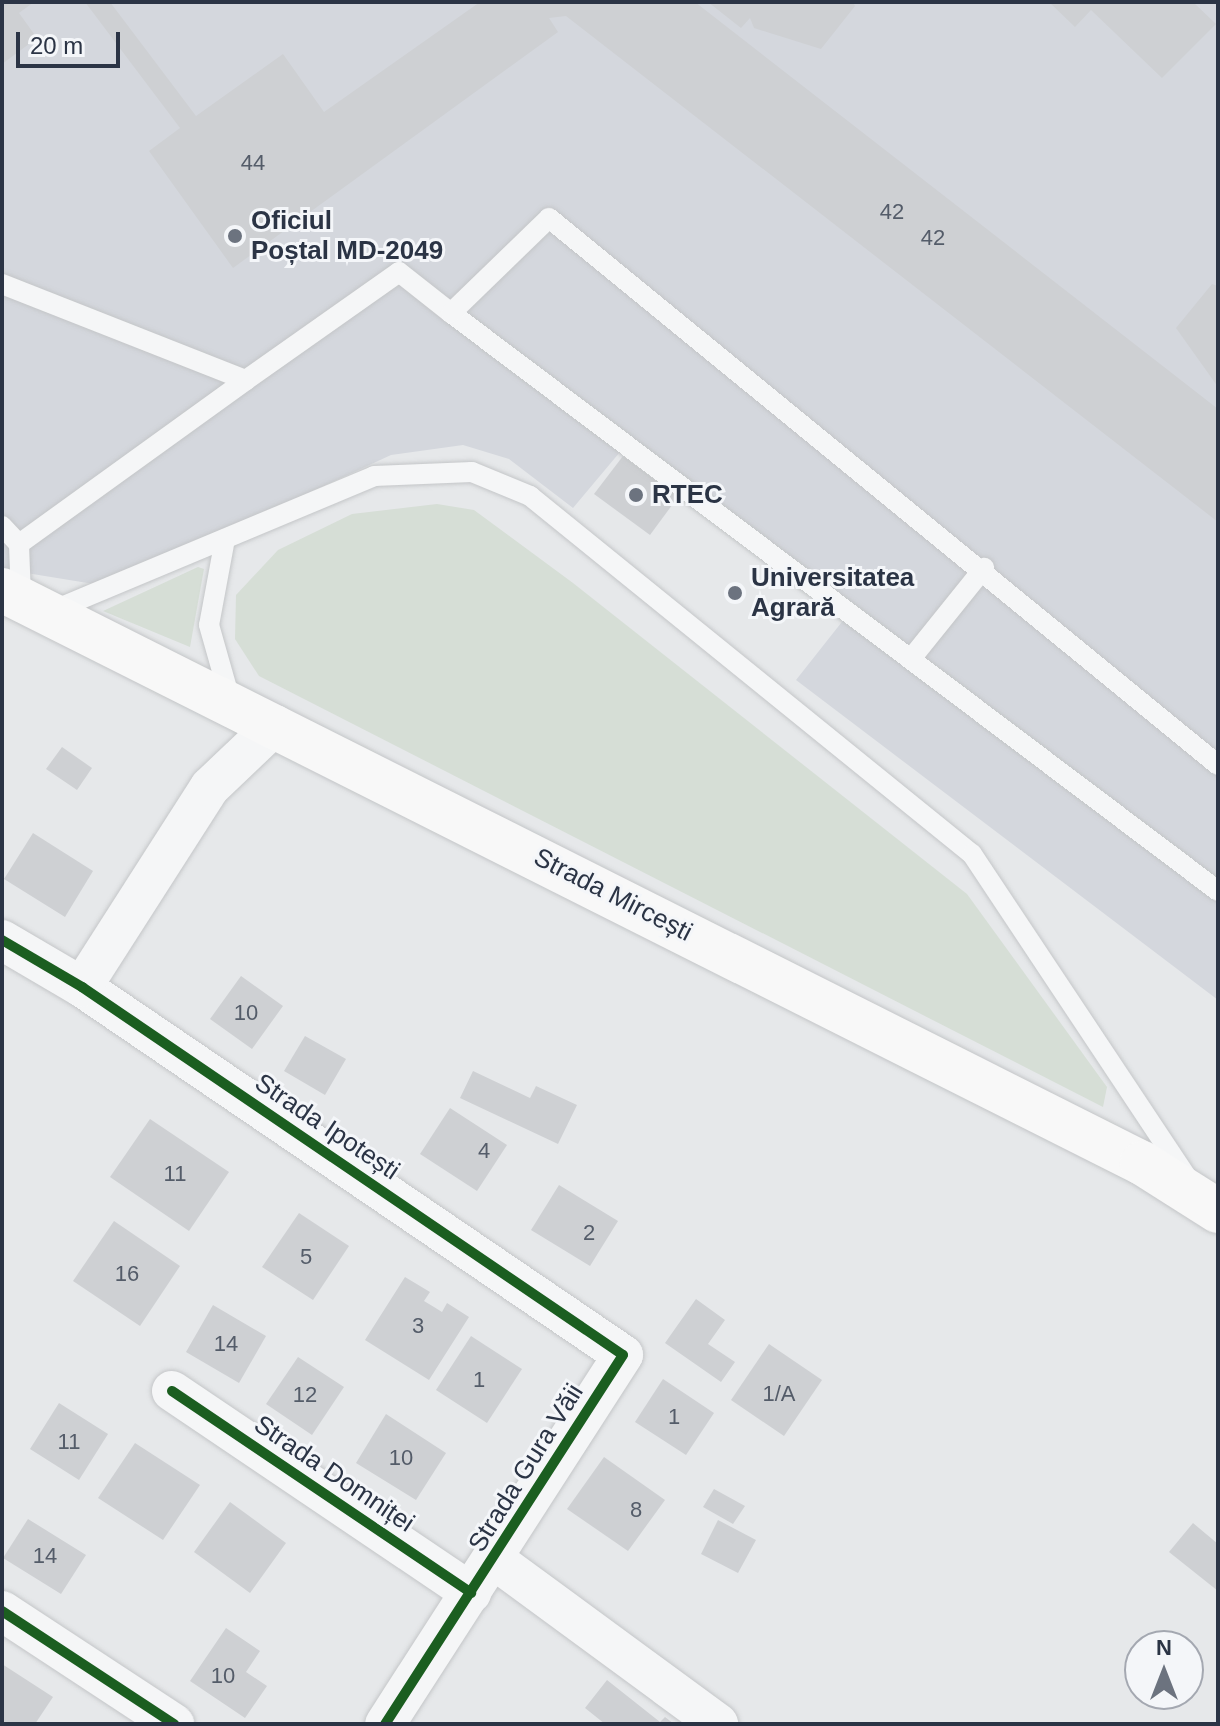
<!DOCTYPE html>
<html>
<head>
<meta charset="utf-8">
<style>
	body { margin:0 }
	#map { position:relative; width:1220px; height:1726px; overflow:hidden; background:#e6e8ea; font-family:Helvetica,sans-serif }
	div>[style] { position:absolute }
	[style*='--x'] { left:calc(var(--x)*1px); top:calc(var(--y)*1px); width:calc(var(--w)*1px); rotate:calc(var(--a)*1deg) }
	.built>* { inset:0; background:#d4d7dd }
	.green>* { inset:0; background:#d6ded6 }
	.building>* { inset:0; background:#ced0d3 }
	.roads { filter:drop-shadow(0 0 2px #c4c6c8) drop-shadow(0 0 2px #c4c6c8) }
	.service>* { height:20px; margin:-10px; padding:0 10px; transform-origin:10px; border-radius:10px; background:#f5f6f7 }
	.minor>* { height:40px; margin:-20px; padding:0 20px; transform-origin:20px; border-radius:20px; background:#f5f6f7 }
	.secondary>* { height:44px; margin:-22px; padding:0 22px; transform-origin:22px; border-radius:22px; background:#f8f8f8 }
	.cycleway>* { height:10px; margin:-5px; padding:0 5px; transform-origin:5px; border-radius:5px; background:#1b5e20 }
	.dots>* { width:22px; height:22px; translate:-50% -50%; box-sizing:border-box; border:4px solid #f4f6f9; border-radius:50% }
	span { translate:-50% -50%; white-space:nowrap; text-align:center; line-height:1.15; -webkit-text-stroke:6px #f4f6f9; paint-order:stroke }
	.number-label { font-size:22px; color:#545c69 }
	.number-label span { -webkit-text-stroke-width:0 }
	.poi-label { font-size:26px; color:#2b3445; font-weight:700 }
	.left { translate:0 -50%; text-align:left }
	.street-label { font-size:26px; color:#2b3445 }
	.frame { position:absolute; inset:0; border:4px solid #2b3445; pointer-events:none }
	.north { position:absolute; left:1124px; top:1630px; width:80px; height:80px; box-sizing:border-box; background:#f4f6f9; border:2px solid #a4a8b1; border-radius:50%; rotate:0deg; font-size:22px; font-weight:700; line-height:32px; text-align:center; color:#2b3445 }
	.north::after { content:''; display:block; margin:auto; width:28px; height:36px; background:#6c737f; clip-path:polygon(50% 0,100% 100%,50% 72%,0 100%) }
	.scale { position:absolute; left:16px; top:32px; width:104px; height:36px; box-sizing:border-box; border:4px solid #2b3445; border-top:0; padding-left:10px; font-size:24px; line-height:28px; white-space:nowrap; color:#2b3445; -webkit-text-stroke:6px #f4f6f9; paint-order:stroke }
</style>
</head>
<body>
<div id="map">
	<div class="built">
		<div style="clip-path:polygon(2px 2px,1218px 2px,1218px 1000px,796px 680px,845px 618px,625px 446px,573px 508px,509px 459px,463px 445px,391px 455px,106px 586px,2px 569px)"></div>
	</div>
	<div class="green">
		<div style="clip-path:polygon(437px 504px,474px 510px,573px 583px,967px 894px,1107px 1087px,1103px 1107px,259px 676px,235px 639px,236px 595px,278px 550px,352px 514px)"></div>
		<div style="clip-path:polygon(198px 567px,204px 569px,190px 647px,103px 611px)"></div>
	</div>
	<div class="building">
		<div style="clip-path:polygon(2px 2px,34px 2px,19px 13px,37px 38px,2px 64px)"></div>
		<div style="clip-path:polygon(85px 2px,110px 2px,196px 116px,283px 54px,324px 112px,480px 2px,695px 2px,1218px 409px,1218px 522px,566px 16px,549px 18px,558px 32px,233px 268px,149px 151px,180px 128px)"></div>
		<div style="clip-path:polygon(708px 2px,853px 2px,855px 6px,821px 49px,754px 28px,750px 18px,741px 28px)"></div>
		<div style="clip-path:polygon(1049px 2px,1193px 2px,1216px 24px,1162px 78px,1091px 10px,1075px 27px)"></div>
		<div style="clip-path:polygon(1212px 284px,1218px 286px,1218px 387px,1176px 328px)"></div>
		<div style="clip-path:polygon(623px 456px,678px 497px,650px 535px,594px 494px)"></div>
		<div style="clip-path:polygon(62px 747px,92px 768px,77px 790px,46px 769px)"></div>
		<div style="clip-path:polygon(33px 833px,93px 871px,65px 917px,4px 879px)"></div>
		<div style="clip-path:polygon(241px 976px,283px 1006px,252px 1049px,210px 1019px)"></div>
		<div style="clip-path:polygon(305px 1036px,346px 1059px,325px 1095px,284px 1071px)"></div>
		<div style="clip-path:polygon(473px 1071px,530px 1098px,536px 1086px,577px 1105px,558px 1144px,460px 1098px)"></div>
		<div style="clip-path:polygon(450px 1108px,507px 1145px,477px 1191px,420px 1154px)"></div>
		<div style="clip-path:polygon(150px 1119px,229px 1172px,189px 1231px,110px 1177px)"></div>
		<div style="clip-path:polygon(559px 1185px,618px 1221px,590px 1266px,531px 1230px)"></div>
		<div style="clip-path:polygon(299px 1213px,349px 1246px,313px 1300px,262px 1267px)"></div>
		<div style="clip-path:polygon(114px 1221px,180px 1266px,140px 1326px,73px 1281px)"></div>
		<div style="clip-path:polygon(405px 1277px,430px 1292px,424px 1301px,434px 1307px,442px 1312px,447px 1303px,469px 1317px,429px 1380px,365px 1340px)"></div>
		<div style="clip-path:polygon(696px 1299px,725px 1320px,708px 1344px,735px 1362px,721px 1382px,665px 1343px)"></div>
		<div style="clip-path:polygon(213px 1305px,266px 1336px,239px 1383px,186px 1352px)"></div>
		<div style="clip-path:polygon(471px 1336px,522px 1369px,487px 1423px,436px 1390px)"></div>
		<div style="clip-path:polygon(769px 1344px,822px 1380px,784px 1436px,731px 1400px)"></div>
		<div style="clip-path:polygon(298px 1357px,344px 1387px,312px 1435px,266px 1404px)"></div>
		<div style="clip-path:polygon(663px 1379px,714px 1413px,686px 1455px,635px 1422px)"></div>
		<div style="clip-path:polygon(59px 1403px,108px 1434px,79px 1480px,30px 1449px)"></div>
		<div style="clip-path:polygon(386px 1414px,446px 1453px,416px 1500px,356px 1463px)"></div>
		<div style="clip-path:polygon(135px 1443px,200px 1485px,163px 1540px,98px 1498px)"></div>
		<div style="clip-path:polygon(604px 1457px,665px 1500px,628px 1551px,567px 1509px)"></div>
		<div style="clip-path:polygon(714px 1489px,745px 1506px,733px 1524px,703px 1507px)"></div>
		<div style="clip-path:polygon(230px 1502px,286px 1543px,250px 1593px,194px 1552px)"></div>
		<div style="clip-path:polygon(28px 1519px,86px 1555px,61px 1594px,3px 1558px)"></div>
		<div style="clip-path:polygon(718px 1520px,756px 1540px,738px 1573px,701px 1554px)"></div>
		<div style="clip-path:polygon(1193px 1523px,1218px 1544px,1218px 1591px,1169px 1552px)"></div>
		<div style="clip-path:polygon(226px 1628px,260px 1651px,246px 1672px,267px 1686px,245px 1718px,190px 1681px)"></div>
		<div style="clip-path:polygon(2px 1664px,53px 1697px,35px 1724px,2px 1724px)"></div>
		<div style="clip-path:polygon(607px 1680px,660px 1722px,665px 1717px,674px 1724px,605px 1724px,585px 1708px)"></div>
	</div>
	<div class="roads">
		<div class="service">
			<div style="--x:2;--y:284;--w:262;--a:21.5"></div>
			<div style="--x:451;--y:313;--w:960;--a:37"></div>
			<div style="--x:2;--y:526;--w:25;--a:47"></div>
			<div style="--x:225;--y:539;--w:87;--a:100.5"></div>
			<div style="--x:209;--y:625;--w:77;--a:74.2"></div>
			<div style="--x:21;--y:597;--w:53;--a:-92.2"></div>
			<div style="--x:19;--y:544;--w:280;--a:-35.8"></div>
			<div style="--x:246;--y:380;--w:187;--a:-35.2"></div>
			<div style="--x:399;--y:272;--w:66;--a:38.3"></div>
			<div style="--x:451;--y:313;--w:136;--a:-44.1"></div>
			<div style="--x:549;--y:218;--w:864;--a:39.27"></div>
			<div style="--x:52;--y:611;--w:349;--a:-22.7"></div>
			<div style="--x:374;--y:476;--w:98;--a:-2.3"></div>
			<div style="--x:472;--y:472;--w:63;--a:22.5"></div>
			<div style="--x:530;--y:496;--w:569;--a:39.01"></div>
			<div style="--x:972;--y:854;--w:392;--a:56.4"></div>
			<div style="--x:914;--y:655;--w:112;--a:-51.2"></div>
		</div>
		<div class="minor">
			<div style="--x:2;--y:940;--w:93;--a:30.4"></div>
			<div style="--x:82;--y:987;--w:654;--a:34.22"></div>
			<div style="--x:623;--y:1355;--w:439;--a:122.8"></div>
			<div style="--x:82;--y:987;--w:237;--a:-57.4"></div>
			<div style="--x:210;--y:787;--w:90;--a:-43.6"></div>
			<div style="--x:172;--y:1391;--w:361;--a:34"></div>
			<div style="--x:495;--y:1560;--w:277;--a:36.3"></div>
			<div style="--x:2;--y:1611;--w:206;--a:33.3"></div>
		</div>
		<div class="secondary">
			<div style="--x:2;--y:590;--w:1276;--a:26.69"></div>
			<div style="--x:1142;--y:1163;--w:90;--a:32.3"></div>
		</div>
	</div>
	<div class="cycleway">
		<div style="--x:2;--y:940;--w:93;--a:30.4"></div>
		<div style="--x:82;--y:987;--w:654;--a:34.22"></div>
		<div style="--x:623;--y:1355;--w:439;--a:122.8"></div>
		<div style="--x:172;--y:1391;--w:361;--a:34"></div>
		<div style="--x:2;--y:1611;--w:206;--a:33.3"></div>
	</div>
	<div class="dots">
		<div style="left:235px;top:236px;background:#6c737f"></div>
		<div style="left:636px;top:495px;background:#6c737f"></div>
		<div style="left:735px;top:593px;background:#6c737f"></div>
	</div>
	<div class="number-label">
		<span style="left:253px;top:163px">44</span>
		<span style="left:892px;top:212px">42</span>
		<span style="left:933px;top:238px">42</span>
		<span style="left:246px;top:1013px">10</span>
		<span style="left:484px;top:1151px">4</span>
		<span style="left:175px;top:1174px">11</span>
		<span style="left:589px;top:1233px">2</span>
		<span style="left:306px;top:1257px">5</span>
		<span style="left:127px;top:1274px">16</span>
		<span style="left:418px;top:1326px">3</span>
		<span style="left:226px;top:1344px">14</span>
		<span style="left:479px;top:1380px">1</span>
		<span style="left:779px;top:1394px">1/A</span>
		<span style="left:305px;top:1395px">12</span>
		<span style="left:674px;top:1417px">1</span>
		<span style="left:69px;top:1442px">11</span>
		<span style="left:401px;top:1458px">10</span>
		<span style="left:636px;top:1510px">8</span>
		<span style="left:45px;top:1556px">14</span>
		<span style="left:223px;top:1676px">10</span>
	</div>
	<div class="poi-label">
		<span class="left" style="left:251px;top:236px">Oficiul<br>Poștal MD-2049</span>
		<span class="left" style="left:652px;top:495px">RTEC</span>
		<span class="left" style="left:751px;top:593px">Universitatea<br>Agrară</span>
	</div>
	<div class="street-label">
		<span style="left:613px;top:895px;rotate:27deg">Strada Mircești</span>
		<span style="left:327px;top:1127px;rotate:34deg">Strada Ipotești</span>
		<span style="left:526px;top:1468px;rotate:-58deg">Strada Gura Văii</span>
		<span style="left:334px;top:1474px;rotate:34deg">Strada Domniței</span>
	</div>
	<div class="frame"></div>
	<div class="north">N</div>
	<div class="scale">20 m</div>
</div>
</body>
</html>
